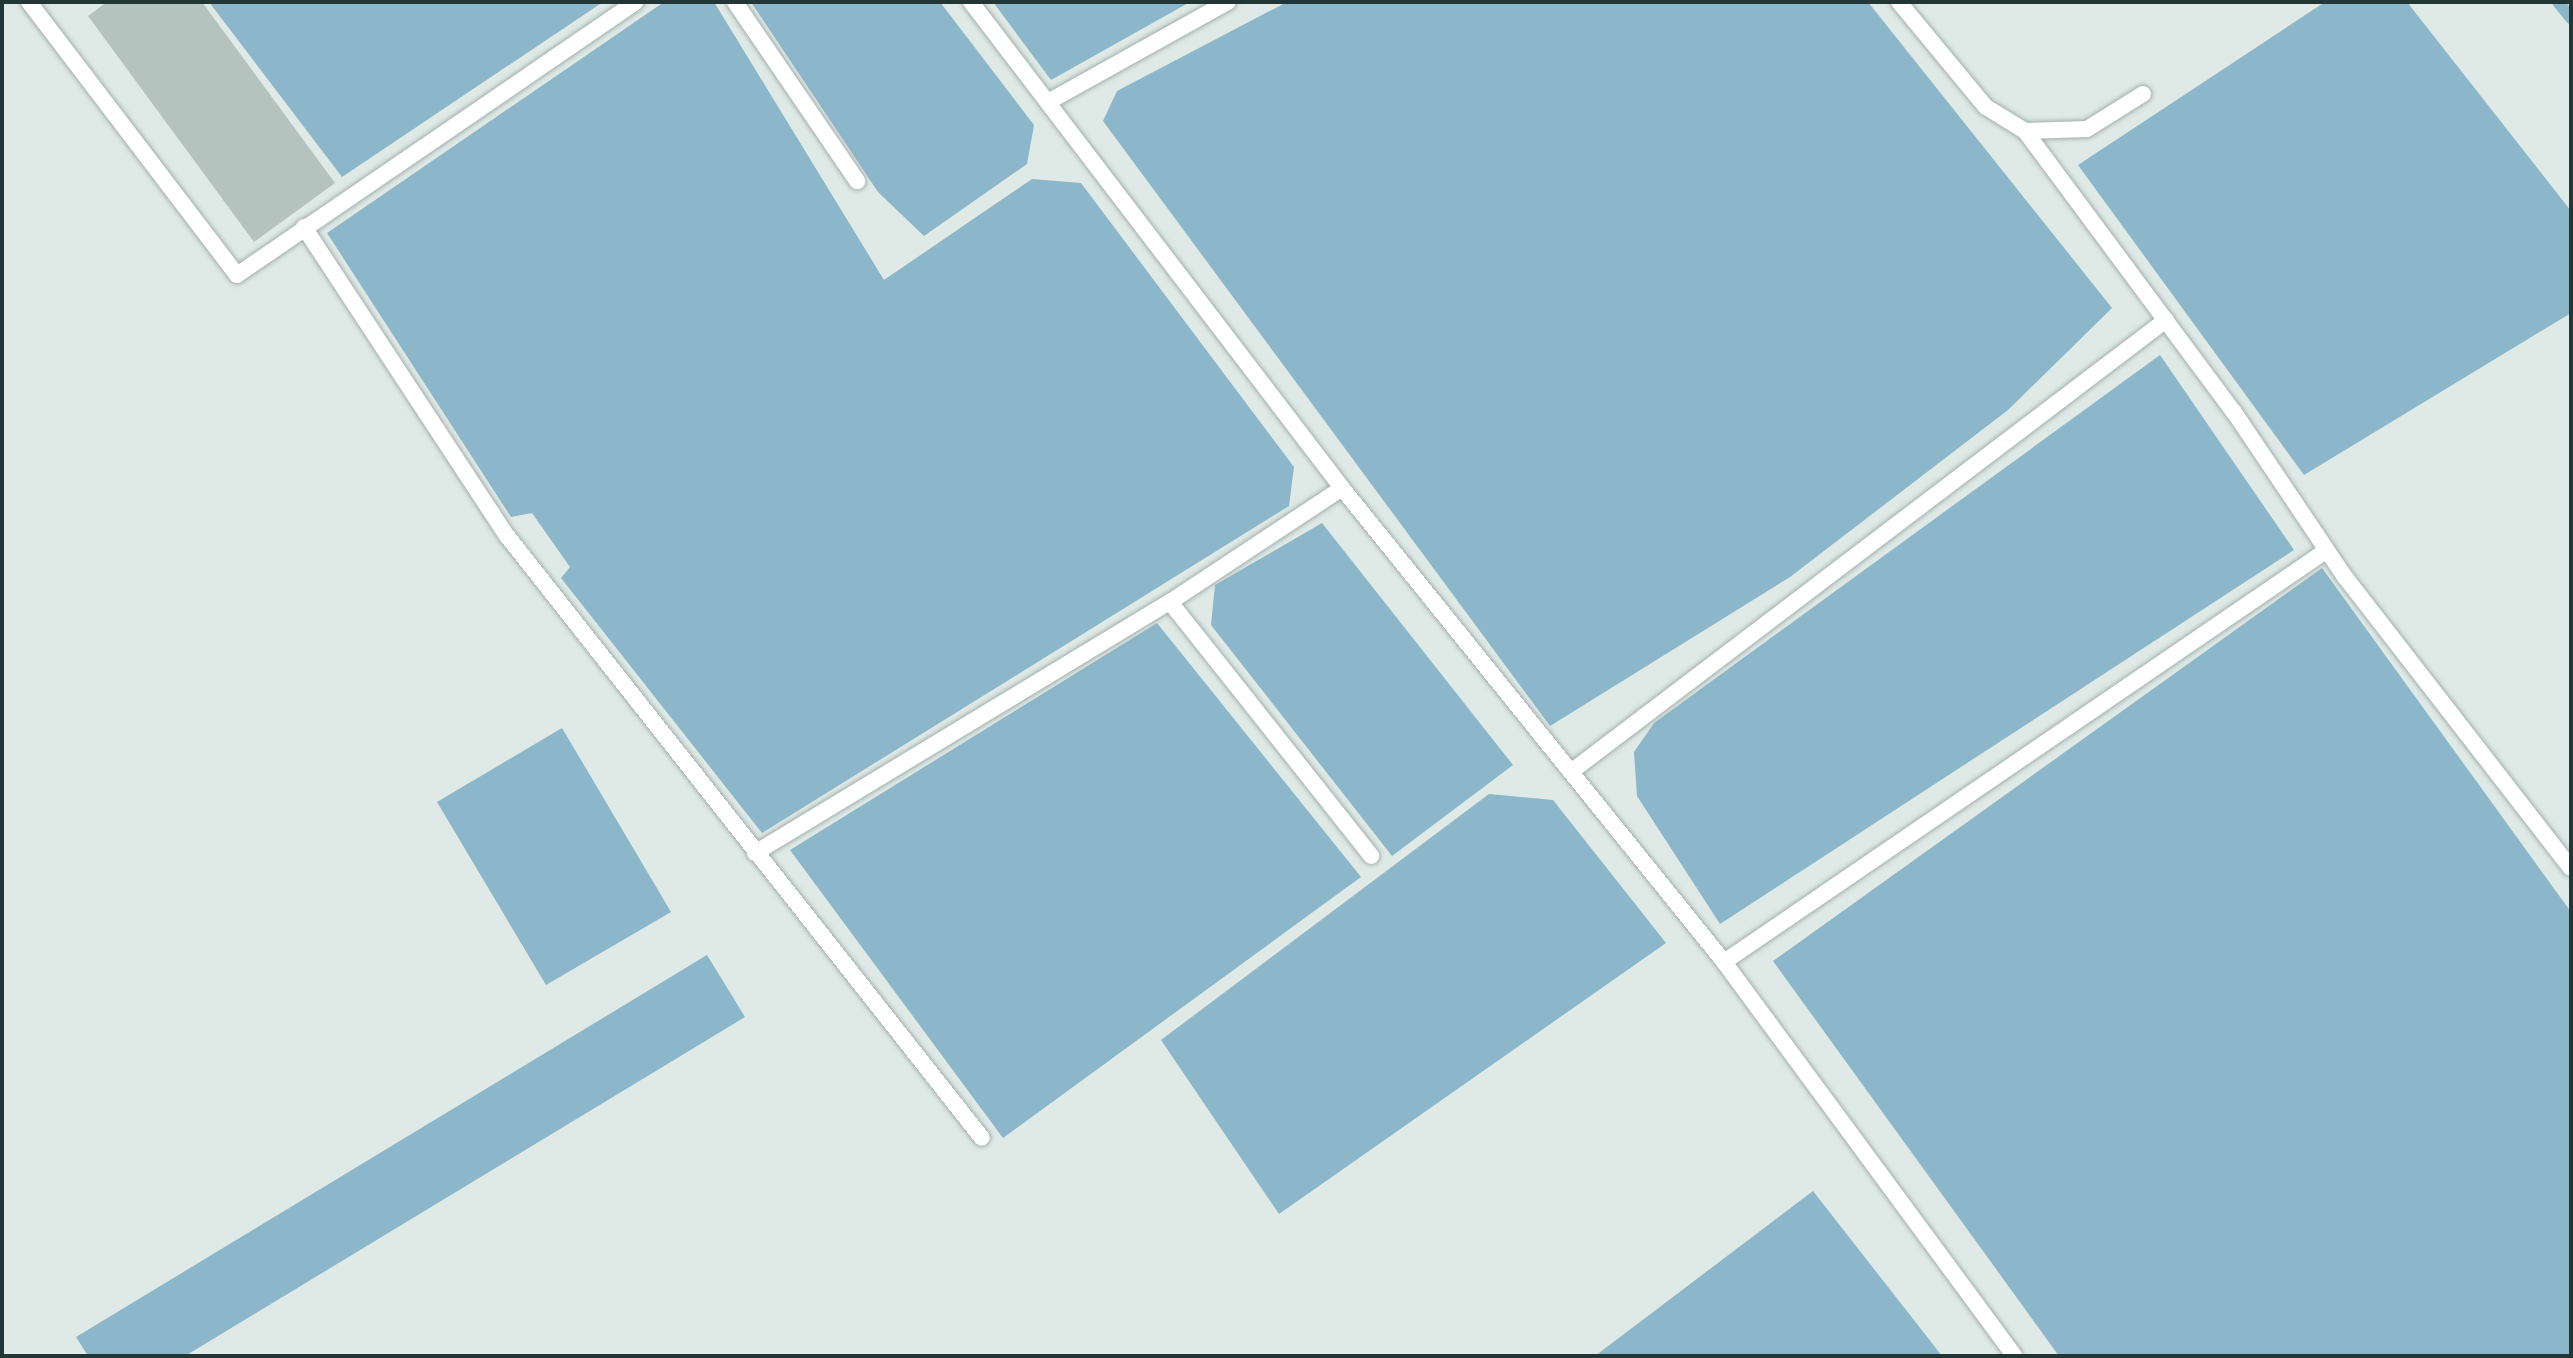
<!DOCTYPE html>
<html>
<head>
<meta charset="utf-8">
<style>
	body { margin:0 }
	#map { position:relative; width:2573px; height:1358px; overflow:hidden; background:#dfe9e6; font-family:"Sofia Sans Condensed",sans-serif }
	div>[style] { position:absolute }
	[style*='--x'] { left:calc(var(--x)*1px); top:calc(var(--y)*1px); width:calc(var(--w)*1px); rotate:calc(var(--a)*1deg) }
	.water>* { inset:0; background:#8cb6c9 }
	.stream>* { height:12px; margin:-6px; padding:0 6px; transform-origin:6px; border-radius:6px; background:#8cb6c9 }
	.building>* { inset:0; background:#b5c3bf }
	.roads { filter:drop-shadow(0 0 2px #a3b0ad) drop-shadow(0 0 2px #a3b0ad) }
	.lane>* { height:16px; margin:-8px; padding:0 8px; transform-origin:8px; border-radius:8px; background:#fff }
	span { translate:-50% -50%; white-space:nowrap; text-align:center; line-height:1.15; -webkit-text-stroke:6px #eff6f4; paint-order:stroke }
	.frame { position:absolute; inset:0; border:4px solid #223735; pointer-events:none }
</style>
</head>
<body>
<div id="map">
	<div class="water">
		<div style="clip-path:polygon(209px 2px,603px 2px,342px 177px)"></div>
		<div style="clip-path:polygon(664px 2px,714px 2px,884px 280px,1032px 179px,1081px 183px,1294px 467px,1289px 506px,762px 833px,561px 578px,570px 567px,532px 513px,511px 517px,327px 233px)"></div>
		<div style="clip-path:polygon(751px 2px,940px 2px,1034px 125px,1027px 164px,924px 236px,878px 192px)"></div>
		<div style="clip-path:polygon(993px 2px,1190px 2px,1051px 80px)"></div>
		<div style="clip-path:polygon(1287px 2px,1868px 2px,2112px 308px,2008px 410px,1790px 577px,1550px 726px,1103px 121px,1117px 91px)"></div>
		<div style="clip-path:polygon(2325px 2px,2407px 2px,2571px 211px,2571px 313px,2304px 475px,2078px 165px)"></div>
		<div style="clip-path:polygon(2160px 355px,2294px 550px,1720px 924px,1637px 796px,1634px 752px,1654px 723px)"></div>
		<div style="clip-path:polygon(1322px 523px,1513px 765px,1392px 856px,1211px 625px,1215px 585px)"></div>
		<div style="clip-path:polygon(2322px 568px,2571px 912px,2571px 1356px,2059px 1356px,1773px 961px)"></div>
		<div style="clip-path:polygon(1157px 623px,1361px 877px,1003px 1138px,790px 850px)"></div>
		<div style="clip-path:polygon(562px 728px,671px 912px,546px 985px,437px 802px)"></div>
		<div style="clip-path:polygon(1489px 794px,1553px 800px,1666px 943px,1279px 1214px,1161px 1040px)"></div>
		<div style="clip-path:polygon(707px 955px,745px 1017px,185px 1356px,88px 1356px,76px 1337px)"></div>
		<div style="clip-path:polygon(1813px 1191px,1942px 1356px,1595px 1356px)"></div>
	</div>
	<div class="stream">
		<div style="--x:2558;--y:2;--w:21;--a:51"></div>
	</div>
	<div class="building">
		<div style="clip-path:polygon(107px 2px,202px 2px,335px 183px,254px 242px,88px 16px)"></div>
	</div>
	<div class="roads">
		<div class="lane">
			<div style="--x:29;--y:2;--w:343;--a:52.7"></div>
			<div style="--x:237;--y:275;--w:483;--a:-34.4"></div>
			<div style="--x:735;--y:2;--w:217;--a:55.7"></div>
			<div style="--x:971;--y:2;--w:611;--a:52.64"></div>
			<div style="--x:1342;--y:488;--w:609;--a:51.13"></div>
			<div style="--x:1724;--y:962;--w:489;--a:53.6"></div>
			<div style="--x:1899;--y:2;--w:136;--a:50.4"></div>
			<div style="--x:1986;--y:107;--w:46;--a:31.6"></div>
			<div style="--x:2025;--y:131;--w:62;--a:-1.8"></div>
			<div style="--x:2087;--y:129;--w:66;--a:-32"></div>
			<div style="--x:1048;--y:102;--w:206;--a:-29.1"></div>
			<div style="--x:2025;--y:131;--w:350;--a:53.4"></div>
			<div style="--x:2234;--y:412;--w:199;--a:56.1"></div>
			<div style="--x:2345;--y:577;--w:368;--a:52.2"></div>
			<div style="--x:304;--y:227;--w:371;--a:56.7"></div>
			<div style="--x:508;--y:537;--w:765;--a:51.74"></div>
			<div style="--x:1170;--y:602;--w:324;--a:51.6"></div>
			<div style="--x:1572;--y:771;--w:746;--a:-37.21"></div>
			<div style="--x:755;--y:853;--w:485;--a:-31.2"></div>
			<div style="--x:1170;--y:602;--w:206;--a:-33.5"></div>
			<div style="--x:1724;--y:962;--w:730;--a:-34.34"></div>
		</div>
	</div>
	<div class="frame"></div>
</div>
</body>
</html>
